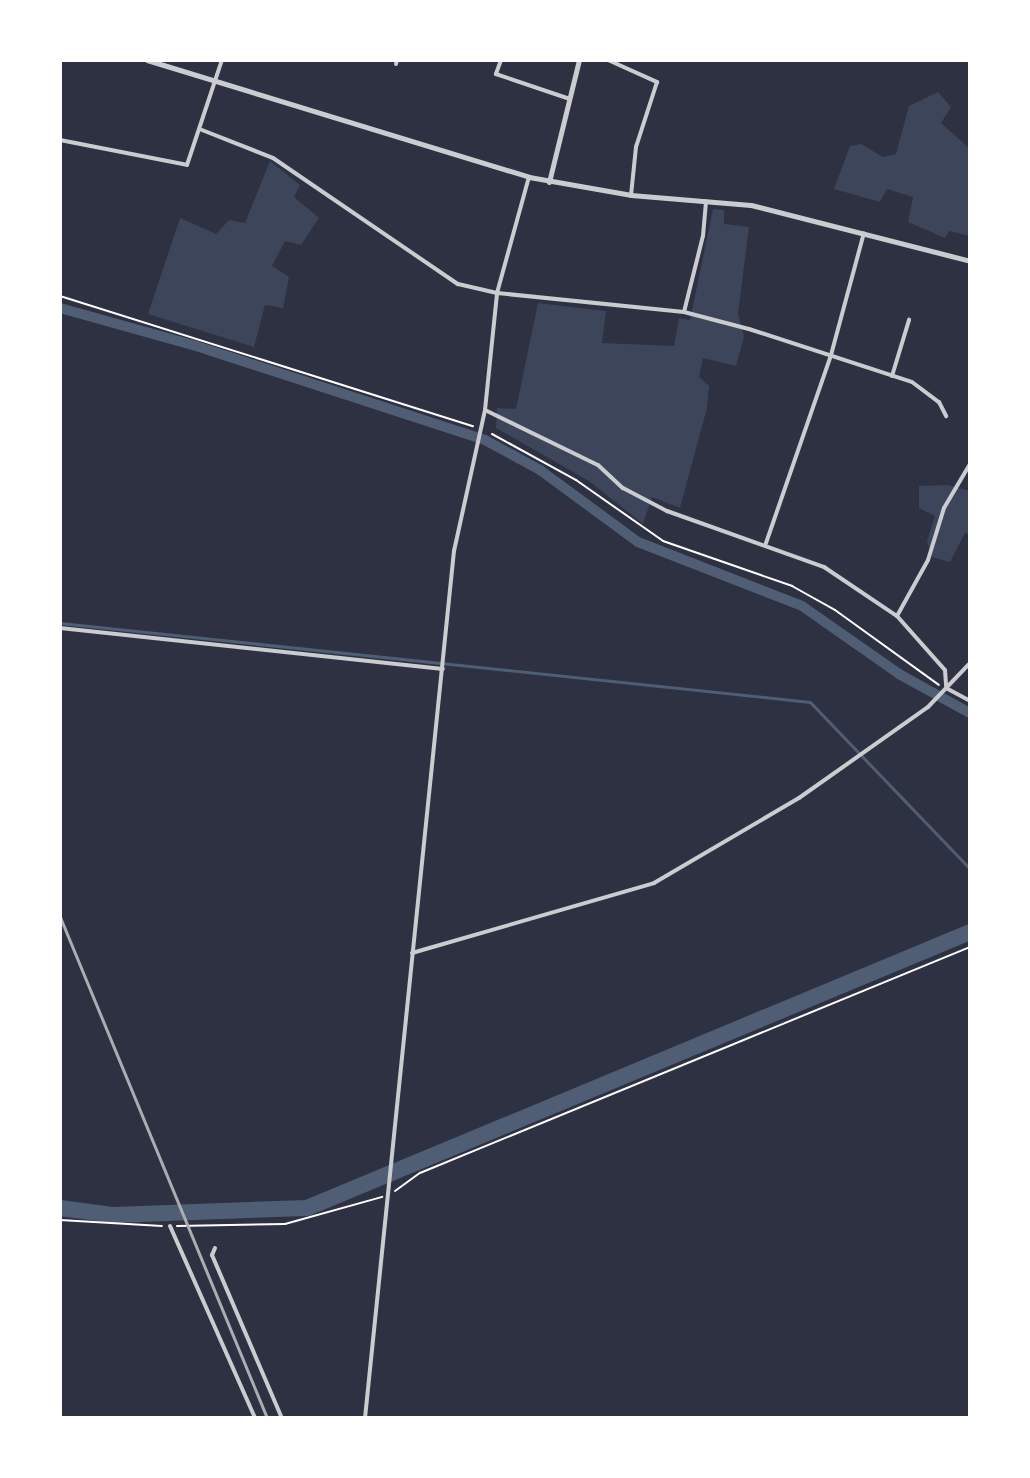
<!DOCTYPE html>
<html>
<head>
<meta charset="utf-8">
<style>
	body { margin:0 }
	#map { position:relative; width:1030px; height:1478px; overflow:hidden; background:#2d3142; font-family:"Space Grotesk",sans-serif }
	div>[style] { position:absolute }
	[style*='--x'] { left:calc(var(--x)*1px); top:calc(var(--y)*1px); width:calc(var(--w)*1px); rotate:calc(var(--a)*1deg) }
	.green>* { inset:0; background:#3c4559 }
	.stream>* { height:3px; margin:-1.5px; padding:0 1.5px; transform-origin:1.5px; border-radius:1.5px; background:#4f5d75 }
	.canal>* { height:10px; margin:-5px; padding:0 5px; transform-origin:5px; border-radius:5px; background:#4f5d75 }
	.river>* { height:16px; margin:-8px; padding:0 8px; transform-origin:8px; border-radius:8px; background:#4f5d75 }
	.path>* { height:2px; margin:-1px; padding:0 1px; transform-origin:1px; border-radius:1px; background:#fff }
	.minor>* { height:4px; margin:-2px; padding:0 2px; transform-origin:2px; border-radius:2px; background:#caccd0 }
	.tertiary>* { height:5px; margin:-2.5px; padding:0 2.5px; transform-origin:2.5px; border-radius:2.5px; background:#caccd0 }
	.rail>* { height:3px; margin:-1.5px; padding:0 1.5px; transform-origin:1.5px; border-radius:1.5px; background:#abadb3 }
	span { translate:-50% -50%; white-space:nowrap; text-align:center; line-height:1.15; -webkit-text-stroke:6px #fff; paint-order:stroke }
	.frame { position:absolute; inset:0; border:62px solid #fff; pointer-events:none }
</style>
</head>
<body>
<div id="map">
	<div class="green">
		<div style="clip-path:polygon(938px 92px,951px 107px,941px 123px,970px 149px,970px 236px,949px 231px,945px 238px,908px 222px,913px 197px,887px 189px,880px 202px,834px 189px,850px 146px,861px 144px,883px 157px,896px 154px,909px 106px)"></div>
		<div style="clip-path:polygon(270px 161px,300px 185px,294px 197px,319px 218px,301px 245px,285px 241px,272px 266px,289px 277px,283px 308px,265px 305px,254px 347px,148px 314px,180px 218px,216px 234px,229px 220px,245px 223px)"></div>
		<div style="clip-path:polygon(713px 209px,724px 210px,724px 224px,749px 227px,738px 314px,744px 337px,736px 366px,703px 358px,699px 377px,709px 386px,707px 408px,680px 508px,652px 497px,643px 524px,589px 481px,496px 428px,497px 408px,516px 409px,538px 303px,606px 311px,602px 343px,674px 346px,679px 318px,690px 320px)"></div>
		<div style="clip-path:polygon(948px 485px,970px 491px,970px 534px,965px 533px,950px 562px,932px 557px,927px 541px,935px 516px,919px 508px,919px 486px)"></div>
	</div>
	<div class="stream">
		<div style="--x:60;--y:623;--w:754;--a:6.01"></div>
		<div style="--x:810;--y:702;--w:231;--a:46.2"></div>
	</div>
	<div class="canal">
		<div style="--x:60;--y:308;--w:141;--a:15.6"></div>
		<div style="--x:196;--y:346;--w:304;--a:18"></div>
		<div style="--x:485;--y:440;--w:63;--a:28.6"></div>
		<div style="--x:540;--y:470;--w:122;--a:36.3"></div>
		<div style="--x:638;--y:542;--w:176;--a:21.3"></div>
		<div style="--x:802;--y:606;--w:118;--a:35"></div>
		<div style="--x:899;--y:674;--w:81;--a:28.8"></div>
	</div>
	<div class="river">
		<div style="--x:60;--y:1208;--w:53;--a:7.5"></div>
		<div style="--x:113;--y:1215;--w:194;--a:-2.1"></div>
		<div style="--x:307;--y:1208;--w:718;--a:-22.6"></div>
	</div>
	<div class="path">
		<div style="--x:60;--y:296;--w:433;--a:17.5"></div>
		<div style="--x:492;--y:434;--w:96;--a:28.7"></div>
		<div style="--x:576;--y:480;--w:106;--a:35"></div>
		<div style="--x:663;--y:541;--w:137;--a:19.2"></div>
		<div style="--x:792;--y:586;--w:49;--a:29.2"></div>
		<div style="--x:835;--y:610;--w:128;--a:35.8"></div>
		<div style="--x:395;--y:1191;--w:31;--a:-36"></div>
		<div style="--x:420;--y:1173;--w:595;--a:-22.34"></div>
		<div style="--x:60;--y:1220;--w:102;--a:3.4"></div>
		<div style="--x:177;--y:1226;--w:108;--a:-1.1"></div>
		<div style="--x:285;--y:1224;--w:101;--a:-15.6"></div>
	</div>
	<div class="minor">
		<div style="--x:501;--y:60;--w:15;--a:110"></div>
		<div style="--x:496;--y:74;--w:78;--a:18.7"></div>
		<div style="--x:608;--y:60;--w:54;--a:24.2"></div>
		<div style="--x:657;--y:82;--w:68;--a:107.9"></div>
		<div style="--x:636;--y:147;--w:48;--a:95.9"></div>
		<div style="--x:396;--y:64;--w:4;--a:-76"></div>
		<div style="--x:202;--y:130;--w:76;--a:21.5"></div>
		<div style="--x:273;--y:158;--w:224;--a:34.3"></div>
		<div style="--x:458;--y:284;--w:40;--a:13"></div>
		<div style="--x:497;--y:293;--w:188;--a:5.8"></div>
		<div style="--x:684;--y:312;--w:67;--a:14.7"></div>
		<div style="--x:749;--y:329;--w:171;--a:18"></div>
		<div style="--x:912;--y:382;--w:34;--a:37"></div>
		<div style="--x:939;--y:402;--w:16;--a:63"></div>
		<div style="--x:60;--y:140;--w:129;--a:11.1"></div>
		<div style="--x:187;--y:165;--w:111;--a:-71.6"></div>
		<div style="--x:684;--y:312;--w:78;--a:-76"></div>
		<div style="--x:703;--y:236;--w:35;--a:-85"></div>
		<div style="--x:892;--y:376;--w:59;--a:-73.1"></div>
		<div style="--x:485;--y:410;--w:126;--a:26"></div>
		<div style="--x:598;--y:465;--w:34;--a:43"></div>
		<div style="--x:623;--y:488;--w:50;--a:27.6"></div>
		<div style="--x:667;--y:511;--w:167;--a:19.6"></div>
		<div style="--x:824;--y:567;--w:88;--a:33.9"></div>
		<div style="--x:897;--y:616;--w:72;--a:48.4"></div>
		<div style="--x:945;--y:670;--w:16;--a:86"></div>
		<div style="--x:766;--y:543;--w:199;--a:-70.9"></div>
		<div style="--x:831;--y:355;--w:126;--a:-74.9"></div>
		<div style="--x:897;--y:616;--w:64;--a:-61"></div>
		<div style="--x:928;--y:560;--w:54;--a:-72.9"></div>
		<div style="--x:944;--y:508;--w:51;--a:-59.4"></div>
		<div style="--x:60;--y:628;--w:385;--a:6.1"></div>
		<div style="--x:946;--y:688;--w:27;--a:28"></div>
		<div style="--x:412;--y:953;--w:252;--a:-16.1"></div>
		<div style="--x:654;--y:883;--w:168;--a:-30.4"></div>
		<div style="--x:799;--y:798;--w:158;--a:-35.2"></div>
		<div style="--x:928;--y:707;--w:61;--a:-46.3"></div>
		<div style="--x:170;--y:1226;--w:210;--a:66.1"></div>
		<div style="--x:215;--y:1248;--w:8;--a:113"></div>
		<div style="--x:212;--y:1255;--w:177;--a:66.8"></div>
		<div style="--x:365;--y:1418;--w:872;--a:-84.14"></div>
		<div style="--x:454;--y:551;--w:144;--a:-77.6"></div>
		<div style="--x:485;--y:410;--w:118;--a:-84.1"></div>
		<div style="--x:497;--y:293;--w:120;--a:-74.6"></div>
	</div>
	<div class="tertiary">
		<div style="--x:147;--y:60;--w:400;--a:17"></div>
		<div style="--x:529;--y:177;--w:104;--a:10"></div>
		<div style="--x:631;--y:195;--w:120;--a:4.8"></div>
		<div style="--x:751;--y:205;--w:226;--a:14.3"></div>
		<div style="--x:549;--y:182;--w:126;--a:-76.2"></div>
	</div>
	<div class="rail">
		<div style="--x:60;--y:917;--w:542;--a:67.55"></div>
	</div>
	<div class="frame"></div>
</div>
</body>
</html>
